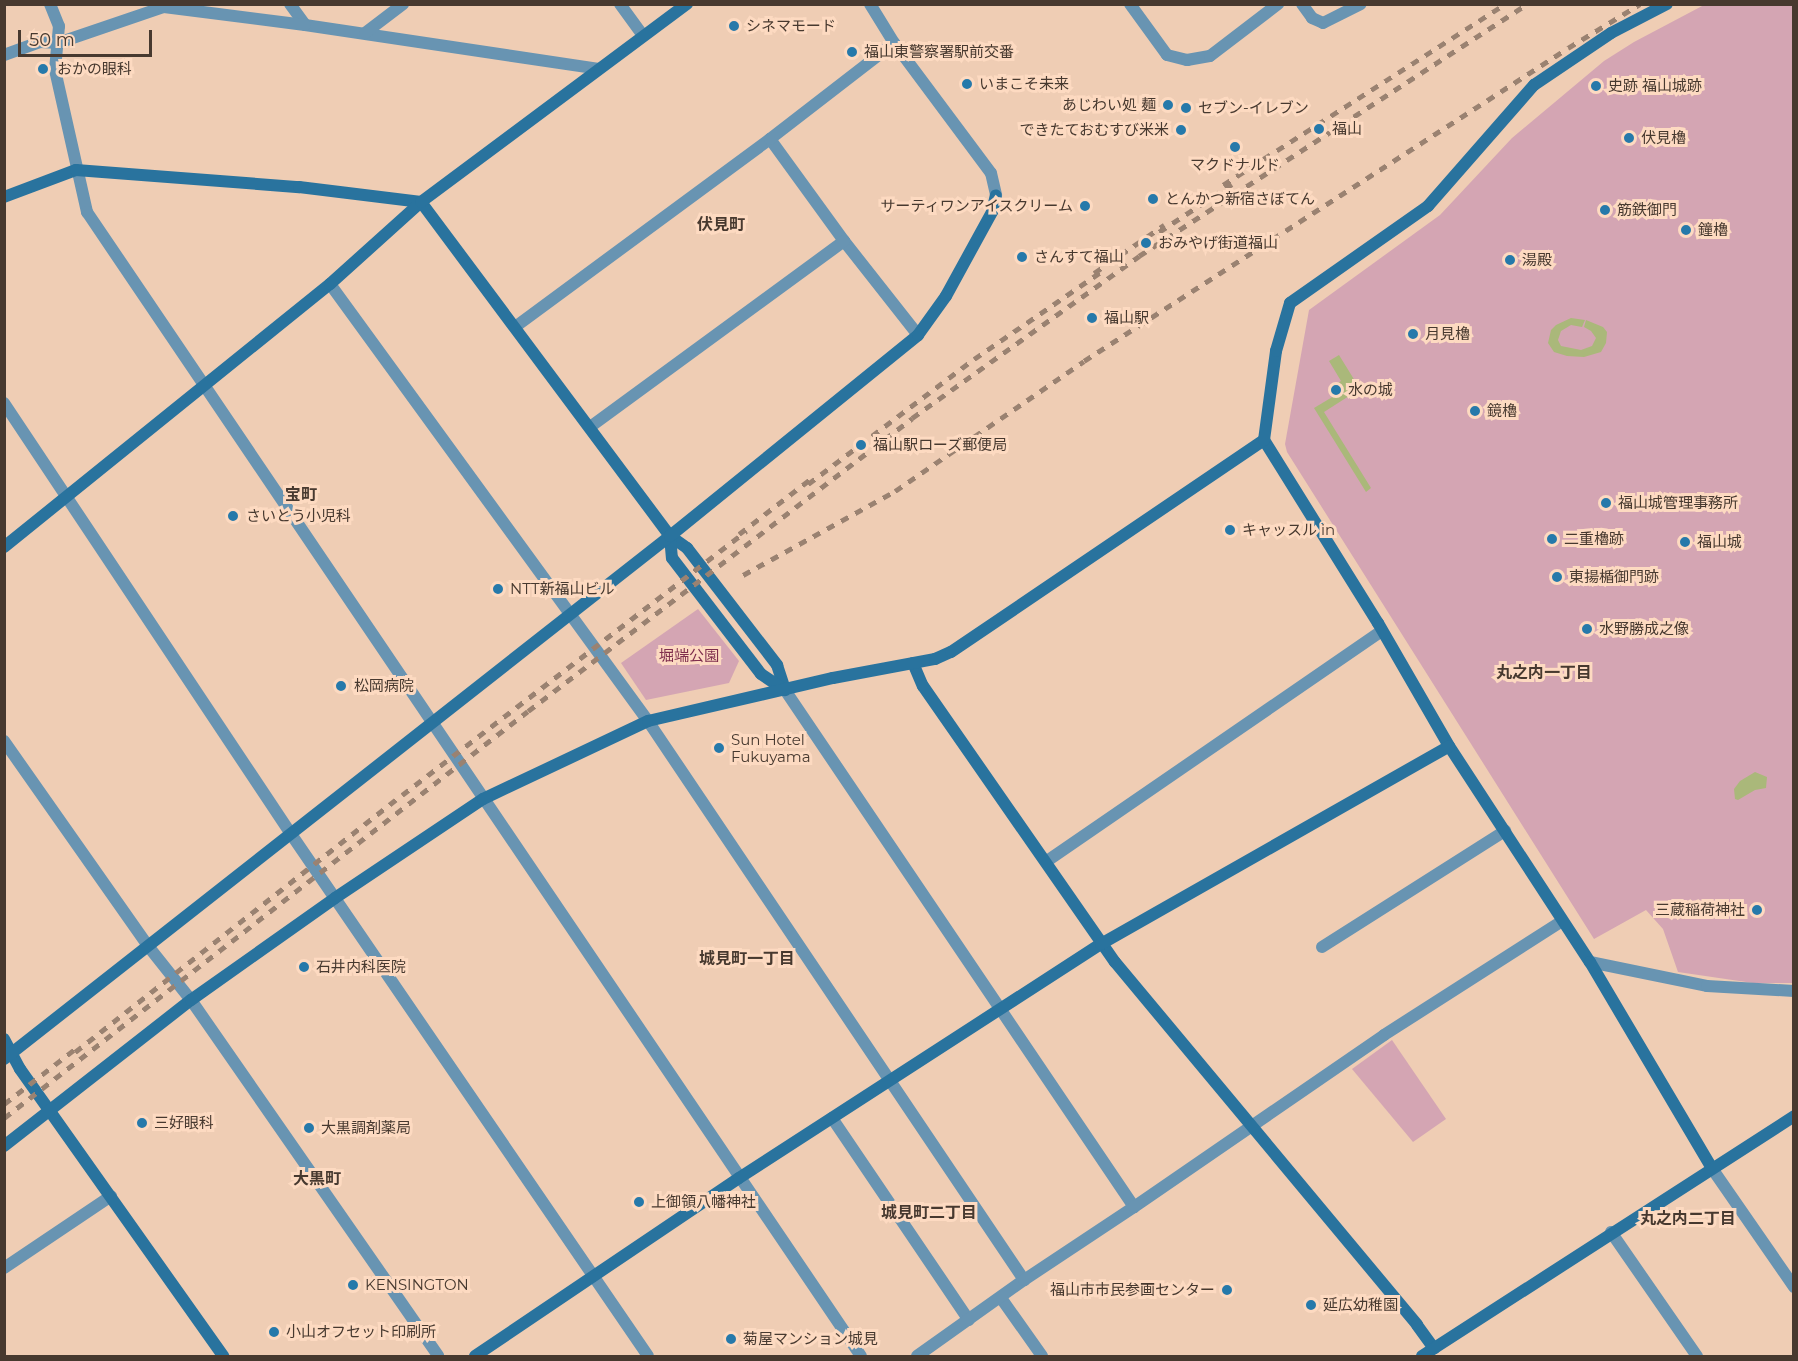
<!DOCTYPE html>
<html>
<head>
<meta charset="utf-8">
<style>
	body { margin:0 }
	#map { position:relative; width:1798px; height:1361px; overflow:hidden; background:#efcdb4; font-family:Montserrat,"Noto Sans JP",sans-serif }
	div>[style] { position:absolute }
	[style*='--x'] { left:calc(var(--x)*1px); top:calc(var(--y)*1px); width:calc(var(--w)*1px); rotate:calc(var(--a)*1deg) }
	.green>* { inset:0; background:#d4a5b3 }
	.water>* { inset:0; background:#aab87a }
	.street>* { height:12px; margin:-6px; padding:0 6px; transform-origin:6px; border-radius:6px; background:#6894b2 }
	.secondary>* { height:12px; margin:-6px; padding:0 6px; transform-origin:6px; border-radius:6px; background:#29739e }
	.rail>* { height:4.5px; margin-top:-2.25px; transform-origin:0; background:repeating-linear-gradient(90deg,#9a8271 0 8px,transparent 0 16px) }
	.dots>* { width:16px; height:16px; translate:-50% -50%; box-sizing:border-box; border:3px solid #fddac1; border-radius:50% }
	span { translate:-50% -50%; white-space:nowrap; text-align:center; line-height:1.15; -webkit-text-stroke:6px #fddac1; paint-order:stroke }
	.poi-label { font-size:15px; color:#47392f }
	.left { translate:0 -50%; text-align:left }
	.right { translate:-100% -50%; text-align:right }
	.park-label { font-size:15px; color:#7f2e4d }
	.neighbourhood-label { font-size:16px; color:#47392f; font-weight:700 }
	.frame { position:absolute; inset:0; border:6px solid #47392f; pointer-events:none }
	.scale { position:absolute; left:18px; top:30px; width:134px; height:27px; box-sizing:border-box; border:3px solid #47392f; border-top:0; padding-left:8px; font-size:18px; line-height:21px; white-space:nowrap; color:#47392f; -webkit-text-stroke:4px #fddac1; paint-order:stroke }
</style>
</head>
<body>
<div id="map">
	<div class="green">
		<div style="clip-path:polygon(1704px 5px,1793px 5px,1793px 983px,1753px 983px,1678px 972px,1663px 929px,1646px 910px,1594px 939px,1287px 452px,1285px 444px,1309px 310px,1440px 215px,1512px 138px,1604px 61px,1634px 42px)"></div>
		<div style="clip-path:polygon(698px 609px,739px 661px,729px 683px,646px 700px,621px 663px)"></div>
		<div style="clip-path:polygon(1392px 1040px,1446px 1119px,1413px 1142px,1352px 1069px)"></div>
	</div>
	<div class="water">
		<div style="clip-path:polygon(1571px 318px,1585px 320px,1582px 327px,1571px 325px,1561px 331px,1558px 340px,1561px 346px,1581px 350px,1592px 346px,1596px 338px,1591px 331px,1584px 327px,1586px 320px,1603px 327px,1607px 332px,1606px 343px,1601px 352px,1584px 357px,1567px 356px,1554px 352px,1548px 343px,1551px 330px,1556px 325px)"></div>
		<div style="clip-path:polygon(1339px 355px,1360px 389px,1324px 412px,1371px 488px,1366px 492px,1314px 408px,1334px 396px,1330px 388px,1341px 381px,1329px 361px)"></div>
		<div style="clip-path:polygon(1755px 772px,1767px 777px,1766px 788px,1755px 790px,1738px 800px,1735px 799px,1734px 789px,1740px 781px)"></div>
	</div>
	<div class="street">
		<div style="--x:50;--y:4;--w:24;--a:68"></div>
		<div style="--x:59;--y:26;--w:44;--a:95.2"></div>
		<div style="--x:55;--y:70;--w:146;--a:77.3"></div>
		<div style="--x:87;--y:212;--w:1381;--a:55.92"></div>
		<div style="--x:290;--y:4;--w:26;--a:54"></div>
		<div style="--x:305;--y:25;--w:297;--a:8.5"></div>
		<div style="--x:620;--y:4;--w:39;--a:54"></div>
		<div style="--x:870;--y:4;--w:46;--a:58.4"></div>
		<div style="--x:894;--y:43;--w:162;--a:53.3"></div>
		<div style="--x:991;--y:173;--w:23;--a:77"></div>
		<div style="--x:1130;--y:4;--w:63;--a:54"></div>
		<div style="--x:1167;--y:55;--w:21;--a:14"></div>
		<div style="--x:1187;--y:60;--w:23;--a:-10"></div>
		<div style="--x:1210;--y:56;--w:86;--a:-37.4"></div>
		<div style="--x:1302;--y:4;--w:17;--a:54"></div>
		<div style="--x:1312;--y:18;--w:12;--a:24"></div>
		<div style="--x:1323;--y:23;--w:42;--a:-26.6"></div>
		<div style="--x:365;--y:33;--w:48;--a:-37.3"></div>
		<div style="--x:4;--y:55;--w:38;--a:-20"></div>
		<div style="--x:40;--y:42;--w:18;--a:3"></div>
		<div style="--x:58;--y:43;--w:112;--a:-18.8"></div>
		<div style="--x:164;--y:7;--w:142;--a:7.3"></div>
		<div style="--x:770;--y:139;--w:126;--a:54"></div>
		<div style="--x:844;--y:241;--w:120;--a:51.8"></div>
		<div style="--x:330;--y:284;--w:540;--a:53.96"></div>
		<div style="--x:648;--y:721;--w:674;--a:56.07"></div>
		<div style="--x:515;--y:327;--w:317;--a:-36.4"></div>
		<div style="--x:770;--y:139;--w:157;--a:-37.7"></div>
		<div style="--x:4;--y:403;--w:518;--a:56.34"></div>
		<div style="--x:291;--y:834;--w:632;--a:55.63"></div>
		<div style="--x:590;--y:427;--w:315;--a:-36.2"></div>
		<div style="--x:785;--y:690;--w:624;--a:55.98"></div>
		<div style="--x:4;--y:741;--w:251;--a:54.9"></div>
		<div style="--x:148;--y:946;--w:69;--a:51.5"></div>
		<div style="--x:191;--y:1000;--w:433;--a:55.2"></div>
		<div style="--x:1047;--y:861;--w:406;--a:-34.5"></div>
		<div style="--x:1322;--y:947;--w:217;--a:-32.4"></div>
		<div style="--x:1590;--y:962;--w:119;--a:11.6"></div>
		<div style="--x:1707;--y:986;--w:87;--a:3.3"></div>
		<div style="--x:832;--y:1118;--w:244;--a:55.9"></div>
		<div style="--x:1711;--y:1167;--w:146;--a:55.3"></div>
		<div style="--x:1611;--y:1232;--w:151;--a:55.3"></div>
		<div style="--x:4;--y:1268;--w:129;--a:-33.9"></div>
		<div style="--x:1001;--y:1298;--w:71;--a:54.7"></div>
		<div style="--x:917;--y:1356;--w:131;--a:-35.4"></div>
		<div style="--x:1024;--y:1280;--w:132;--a:-33.6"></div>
		<div style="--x:1134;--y:1207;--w:303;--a:-34.5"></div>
		<div style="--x:1384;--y:1035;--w:211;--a:-32.6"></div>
	</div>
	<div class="secondary">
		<div style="--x:4;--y:197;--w:77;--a:-20.6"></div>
		<div style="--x:76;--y:170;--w:224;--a:4.4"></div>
		<div style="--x:299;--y:187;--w:123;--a:7"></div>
		<div style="--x:421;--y:202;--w:417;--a:53.3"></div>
		<div style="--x:670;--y:536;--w:21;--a:35"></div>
		<div style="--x:687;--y:548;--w:148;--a:52.4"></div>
		<div style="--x:777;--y:665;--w:26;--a:72"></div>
		<div style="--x:1264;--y:440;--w:216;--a:58.1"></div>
		<div style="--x:1378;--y:623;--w:142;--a:60"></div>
		<div style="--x:1449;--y:746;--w:258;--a:56.9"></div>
		<div style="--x:1590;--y:962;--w:238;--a:59.4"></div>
		<div style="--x:670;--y:536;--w:22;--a:85"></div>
		<div style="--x:672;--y:558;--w:146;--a:52.5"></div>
		<div style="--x:761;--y:674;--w:29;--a:34"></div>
		<div style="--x:4;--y:547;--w:419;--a:-38.9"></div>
		<div style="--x:330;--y:284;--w:122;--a:-42"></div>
		<div style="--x:421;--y:202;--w:332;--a:-36.7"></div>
		<div style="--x:913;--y:663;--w:25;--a:67"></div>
		<div style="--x:923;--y:686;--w:336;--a:55.2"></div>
		<div style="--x:1115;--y:962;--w:472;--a:50.2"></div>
		<div style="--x:1417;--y:1325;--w:29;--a:54"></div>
		<div style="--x:4;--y:1039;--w:34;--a:62"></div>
		<div style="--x:20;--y:1069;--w:352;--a:54.7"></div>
		<div style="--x:4;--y:1059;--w:847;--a:-38.14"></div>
		<div style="--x:670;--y:536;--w:319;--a:-39"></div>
		<div style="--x:918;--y:335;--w:48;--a:-54.3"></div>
		<div style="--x:946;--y:296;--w:96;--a:-61.3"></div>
		<div style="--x:992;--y:212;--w:17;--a:-77"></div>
		<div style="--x:4;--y:1146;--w:237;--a:-38"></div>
		<div style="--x:191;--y:1000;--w:176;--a:-35.3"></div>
		<div style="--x:335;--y:898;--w:178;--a:-33.8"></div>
		<div style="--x:483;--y:799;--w:183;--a:-25.3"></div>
		<div style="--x:648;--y:721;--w:190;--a:-13.1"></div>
		<div style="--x:833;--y:678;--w:104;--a:-10.6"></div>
		<div style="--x:935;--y:659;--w:17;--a:-24"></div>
		<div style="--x:951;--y:652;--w:378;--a:-34.1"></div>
		<div style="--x:1264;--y:440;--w:90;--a:-82.3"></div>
		<div style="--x:1276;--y:351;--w:50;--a:-73.7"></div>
		<div style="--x:1290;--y:303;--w:169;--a:-35.1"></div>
		<div style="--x:1428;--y:206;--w:161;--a:-48.8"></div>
		<div style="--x:1534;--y:85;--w:93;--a:-34"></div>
		<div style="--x:1611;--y:33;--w:63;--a:-27.4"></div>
		<div style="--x:475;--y:1356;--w:318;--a:-34"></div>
		<div style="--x:739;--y:1178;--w:431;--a:-32.9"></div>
		<div style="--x:1101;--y:944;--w:400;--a:-29.6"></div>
		<div style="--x:1422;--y:1356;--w:443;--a:-32.8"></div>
	</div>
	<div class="rail">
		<div style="--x:1223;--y:185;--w:335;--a:-32.7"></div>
		<div style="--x:1159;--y:232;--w:87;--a:-33.3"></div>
		<div style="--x:1094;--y:273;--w:85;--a:-34.4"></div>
		<div style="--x:808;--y:484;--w:208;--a:-37"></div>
		<div style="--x:974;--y:359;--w:155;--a:-34.5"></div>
		<div style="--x:739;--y:534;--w:93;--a:-37.6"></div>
		<div style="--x:743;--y:575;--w:174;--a:-28.9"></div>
		<div style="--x:895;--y:491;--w:229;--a:-34.5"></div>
		<div style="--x:1084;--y:361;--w:576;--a:-32.89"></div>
		<div style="--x:1568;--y:48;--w:84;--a:-31.4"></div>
		<div style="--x:75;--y:1052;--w:416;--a:-38.2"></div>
		<div style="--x:402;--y:795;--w:434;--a:-37.5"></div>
		<div style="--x:4;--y:1104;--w:96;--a:-37.8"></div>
		<div style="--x:4;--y:1118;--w:663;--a:-37.84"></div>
		<div style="--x:528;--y:711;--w:483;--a:-37.3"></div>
		<div style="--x:912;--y:418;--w:279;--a:-35.5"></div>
		<div style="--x:1139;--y:256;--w:463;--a:-33"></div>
	</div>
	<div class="dots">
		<div style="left:734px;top:26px;background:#2679aa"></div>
		<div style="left:852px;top:52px;background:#2679aa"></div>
		<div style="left:43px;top:69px;background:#2679aa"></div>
		<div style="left:967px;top:84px;background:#2679aa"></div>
		<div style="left:1596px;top:86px;background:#2679aa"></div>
		<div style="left:1168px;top:105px;background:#2679aa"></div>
		<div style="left:1186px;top:108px;background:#2679aa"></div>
		<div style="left:1319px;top:129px;background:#2679aa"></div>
		<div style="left:1181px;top:130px;background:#2679aa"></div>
		<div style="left:1629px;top:138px;background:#2679aa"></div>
		<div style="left:1235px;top:147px;background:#2679aa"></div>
		<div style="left:1153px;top:199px;background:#2679aa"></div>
		<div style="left:1085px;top:206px;background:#2679aa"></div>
		<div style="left:1605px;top:210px;background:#2679aa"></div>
		<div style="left:1686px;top:230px;background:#2679aa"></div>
		<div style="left:1146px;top:243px;background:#2679aa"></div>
		<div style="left:1022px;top:257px;background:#2679aa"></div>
		<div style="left:1510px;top:260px;background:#2679aa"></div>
		<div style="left:1092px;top:318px;background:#2679aa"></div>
		<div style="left:1413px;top:334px;background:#2679aa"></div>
		<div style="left:1336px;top:390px;background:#2679aa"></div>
		<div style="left:1475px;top:411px;background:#2679aa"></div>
		<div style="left:861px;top:445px;background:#2679aa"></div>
		<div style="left:1606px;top:503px;background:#2679aa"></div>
		<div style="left:233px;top:516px;background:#2679aa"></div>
		<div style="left:1230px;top:530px;background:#2679aa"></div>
		<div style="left:1552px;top:539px;background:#2679aa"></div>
		<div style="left:1685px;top:542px;background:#2679aa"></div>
		<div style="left:1557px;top:577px;background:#2679aa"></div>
		<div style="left:498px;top:589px;background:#2679aa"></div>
		<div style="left:1587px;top:629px;background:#2679aa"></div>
		<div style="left:341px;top:686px;background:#2679aa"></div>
		<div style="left:719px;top:748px;background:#2679aa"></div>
		<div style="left:1757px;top:910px;background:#2679aa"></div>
		<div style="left:304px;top:967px;background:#2679aa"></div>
		<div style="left:142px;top:1123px;background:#2679aa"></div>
		<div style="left:309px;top:1128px;background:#2679aa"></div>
		<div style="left:639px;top:1202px;background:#2679aa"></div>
		<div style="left:353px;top:1285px;background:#2679aa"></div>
		<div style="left:1227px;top:1290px;background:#2679aa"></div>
		<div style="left:1311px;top:1305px;background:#2679aa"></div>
		<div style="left:274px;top:1332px;background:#2679aa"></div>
		<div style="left:731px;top:1339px;background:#2679aa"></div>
	</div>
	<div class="poi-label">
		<span class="left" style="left:746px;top:26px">シネマモード</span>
		<span class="left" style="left:864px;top:52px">福山東警察署駅前交番</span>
		<span class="left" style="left:57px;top:69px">おかの眼科</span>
		<span class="left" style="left:979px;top:84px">いまこそ未来</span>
		<span class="left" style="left:1608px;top:86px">史跡 福山城跡</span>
		<span class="right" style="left:1156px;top:105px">あじわい処 麺</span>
		<span class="left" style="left:1198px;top:108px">セブン-イレブン</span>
		<span class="left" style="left:1332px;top:129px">福山</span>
		<span class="right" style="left:1169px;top:130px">できたておむすび米米</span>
		<span class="left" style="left:1641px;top:138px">伏見櫓</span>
		<span style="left:1235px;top:165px">マクドナルド</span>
		<span class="left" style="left:1165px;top:199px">とんかつ新宿さぼてん</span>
		<span class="right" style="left:1073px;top:206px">サーティワンアイスクリーム</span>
		<span class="left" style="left:1617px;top:210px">筋鉄御門</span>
		<span class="left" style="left:1698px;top:230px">鐘櫓</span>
		<span class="left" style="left:1158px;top:243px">おみやげ街道福山</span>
		<span class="left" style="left:1034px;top:257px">さんすて福山</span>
		<span class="left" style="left:1522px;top:260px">湯殿</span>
		<span class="left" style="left:1104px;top:318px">福山駅</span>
		<span class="left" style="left:1425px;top:334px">月見櫓</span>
		<span class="left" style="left:1348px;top:390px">水の城</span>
		<span class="left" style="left:1487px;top:411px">鏡櫓</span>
		<span class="left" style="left:873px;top:445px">福山駅ローズ郵便局</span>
		<span class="left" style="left:1618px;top:503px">福山城管理事務所</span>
		<span class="left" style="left:246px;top:516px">さいとう小児科</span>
		<span class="left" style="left:1242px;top:530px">キャッスル in</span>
		<span class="left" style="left:1564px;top:539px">二重櫓跡</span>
		<span class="left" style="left:1697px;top:542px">福山城</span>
		<span class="left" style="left:1569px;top:577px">東揚楯御門跡</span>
		<span class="left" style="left:510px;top:589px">NTT新福山ビル</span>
		<span class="left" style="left:1599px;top:629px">水野勝成之像</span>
		<span class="left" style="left:354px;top:686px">松岡病院</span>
		<span class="left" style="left:731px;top:748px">Sun Hotel<br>Fukuyama</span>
		<span class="right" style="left:1745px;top:910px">三蔵稲荷神社</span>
		<span class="left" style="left:316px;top:967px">石井内科医院</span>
		<span class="left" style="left:154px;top:1123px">三好眼科</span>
		<span class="left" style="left:321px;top:1128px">大黒調剤薬局</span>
		<span class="left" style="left:651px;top:1202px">上御領八幡神社</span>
		<span class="left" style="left:365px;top:1285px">KENSINGTON</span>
		<span class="right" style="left:1215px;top:1290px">福山市市民参画センター</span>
		<span class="left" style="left:1323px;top:1305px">延広幼稚園</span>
		<span class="left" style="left:286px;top:1332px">小山オフセット印刷所</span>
		<span class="left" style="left:743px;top:1339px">菊屋マンション城見</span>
	</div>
	<div class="park-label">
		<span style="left:689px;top:656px">堀端公園</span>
	</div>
	<div class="neighbourhood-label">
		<span style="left:721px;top:225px">伏見町</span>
		<span style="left:301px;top:495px">宝町</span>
		<span style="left:1544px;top:673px">丸之内一丁目</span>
		<span style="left:747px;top:959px">城見町一丁目</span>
		<span style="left:317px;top:1179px">大黒町</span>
		<span style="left:929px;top:1213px">城見町二丁目</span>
		<span style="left:1688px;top:1219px">丸之内二丁目</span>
	</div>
	<div class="frame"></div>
	<div class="scale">50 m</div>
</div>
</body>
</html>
